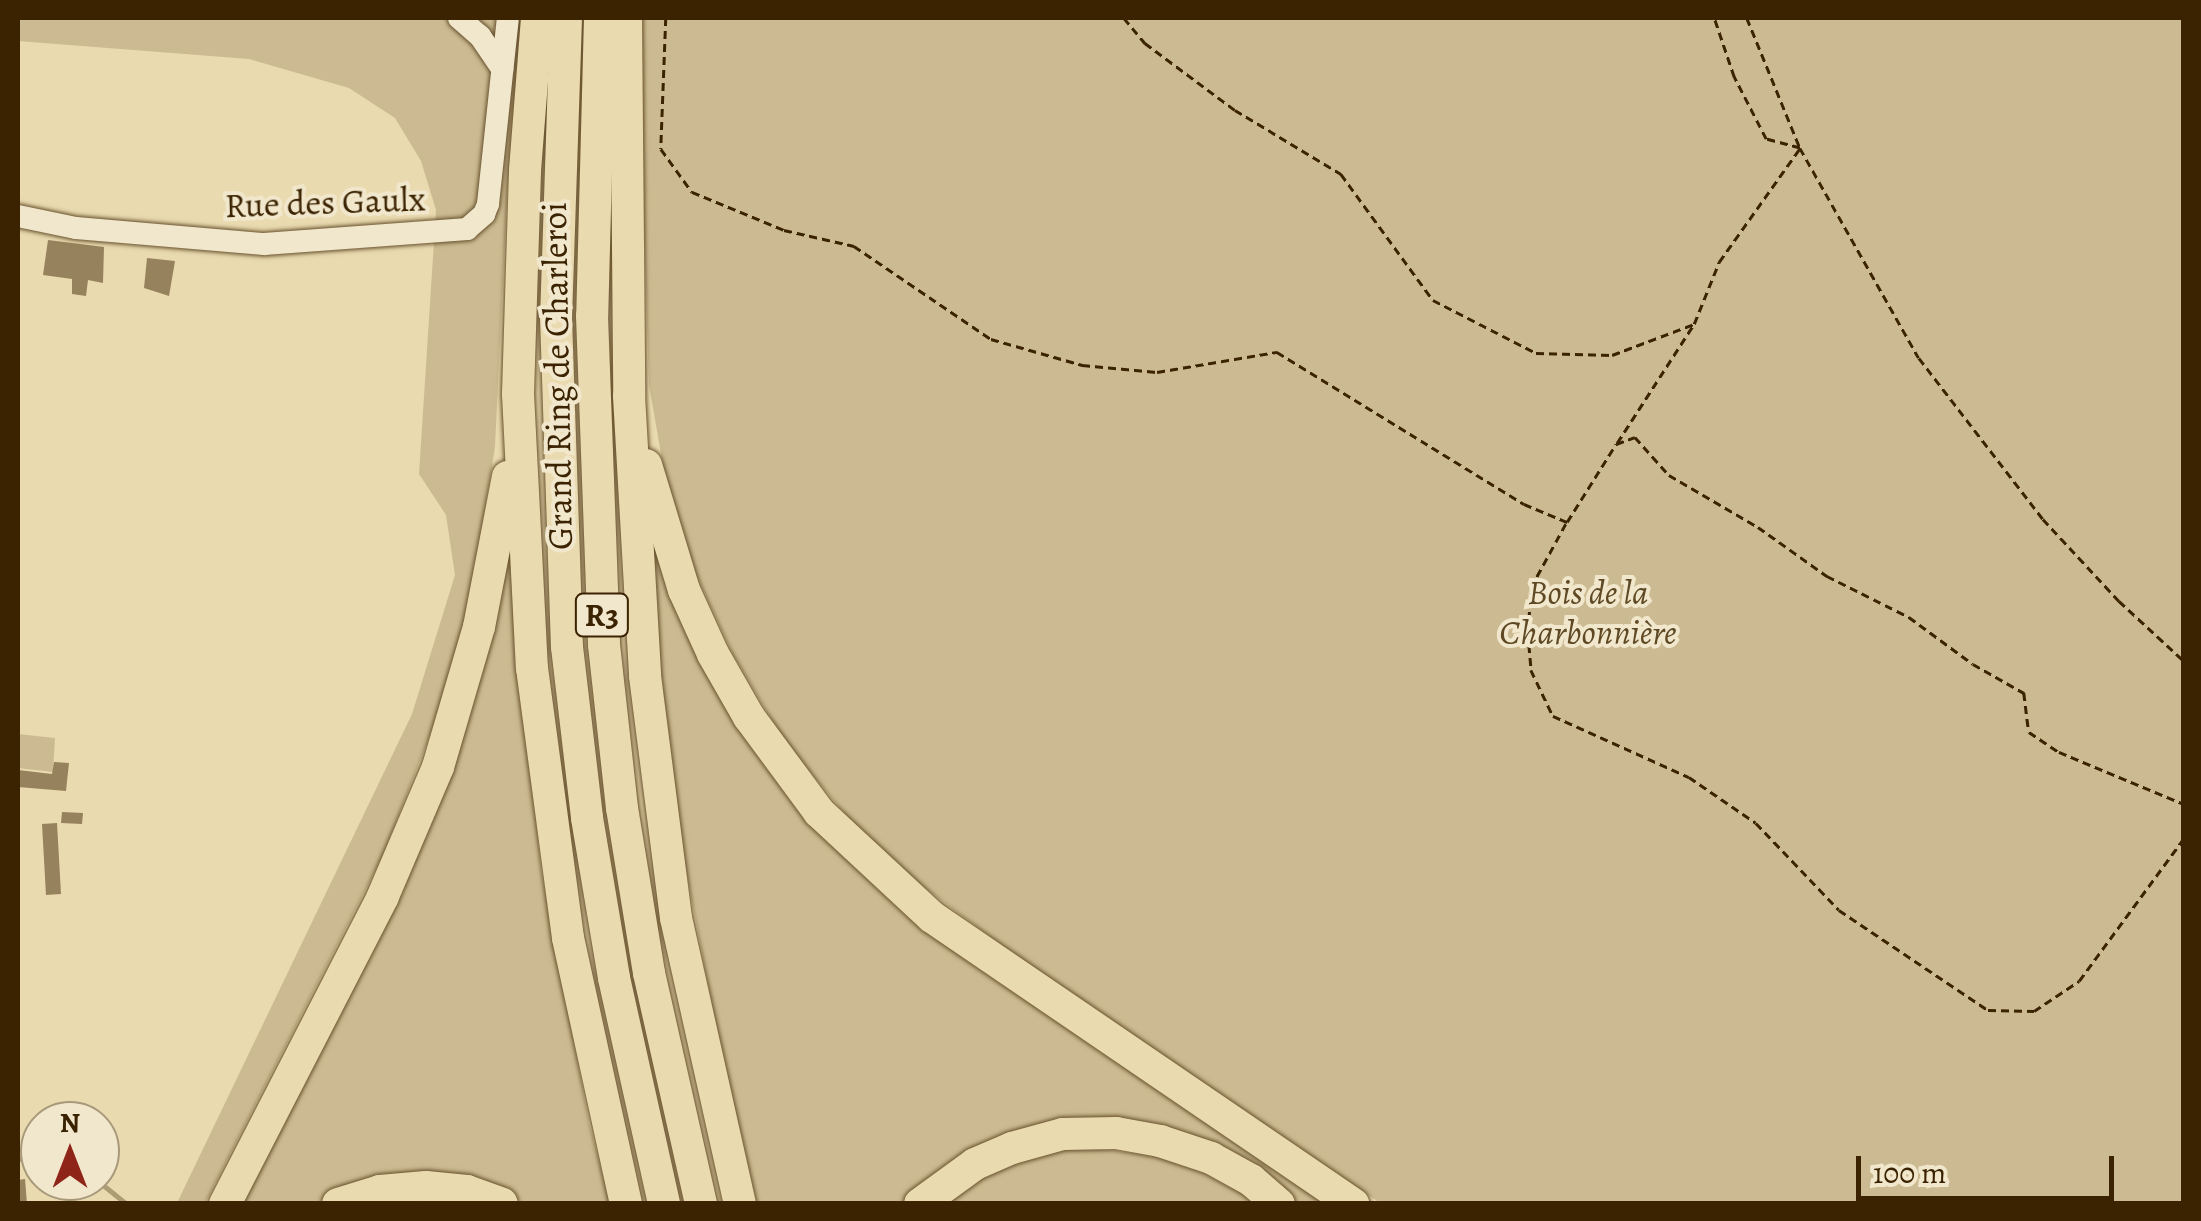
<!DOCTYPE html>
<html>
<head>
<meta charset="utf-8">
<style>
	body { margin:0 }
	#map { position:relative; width:2201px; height:1221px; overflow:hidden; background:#eadab0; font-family:Alegreya,serif }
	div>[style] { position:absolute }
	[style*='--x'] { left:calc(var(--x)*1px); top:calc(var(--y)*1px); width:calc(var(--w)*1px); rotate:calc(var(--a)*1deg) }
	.green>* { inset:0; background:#ccbb92 }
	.stream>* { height:5px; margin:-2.5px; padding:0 2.5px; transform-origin:2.5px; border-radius:2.5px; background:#ae9c74 }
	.building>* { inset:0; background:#96825c }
	.path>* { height:2.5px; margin-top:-1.25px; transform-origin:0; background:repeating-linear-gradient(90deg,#3b2301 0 8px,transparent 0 13px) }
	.roads { filter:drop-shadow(0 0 2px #67512d) drop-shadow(0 0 2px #67512d) }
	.minor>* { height:22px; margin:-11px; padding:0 11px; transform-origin:11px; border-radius:11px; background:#f1e7cc }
	.highway>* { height:32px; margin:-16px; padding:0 16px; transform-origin:16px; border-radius:16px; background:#eadab0 }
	span { translate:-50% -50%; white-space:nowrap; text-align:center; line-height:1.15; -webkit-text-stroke:8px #f1e7cc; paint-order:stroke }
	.shield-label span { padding:2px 8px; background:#f1e7cc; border:2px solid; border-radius:8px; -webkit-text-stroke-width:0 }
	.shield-label { font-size:32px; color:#3b2301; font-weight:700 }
	.street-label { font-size:35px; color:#3b2301 }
	.park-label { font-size:35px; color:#5f4925; font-style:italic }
	.frame { position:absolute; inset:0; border:20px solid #3b2301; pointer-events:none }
	.north { position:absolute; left:20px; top:1101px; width:100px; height:100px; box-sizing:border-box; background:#f1e7cc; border:2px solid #a8997b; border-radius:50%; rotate:0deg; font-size:28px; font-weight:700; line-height:40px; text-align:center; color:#3b2301 }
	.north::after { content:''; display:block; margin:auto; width:35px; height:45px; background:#8f2418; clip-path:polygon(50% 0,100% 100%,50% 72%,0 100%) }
	.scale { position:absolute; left:1856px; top:1156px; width:258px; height:45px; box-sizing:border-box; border:5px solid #3b2301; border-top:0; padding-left:12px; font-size:30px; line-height:35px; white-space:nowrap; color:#3b2301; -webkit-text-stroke:8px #f1e7cc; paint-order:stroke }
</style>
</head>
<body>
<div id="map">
	<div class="green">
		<div style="clip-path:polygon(18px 18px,524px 18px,507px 193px,495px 447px,470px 601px,442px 704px,383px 855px,205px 1203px,177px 1203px,412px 714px,455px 575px,446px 515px,419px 474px,436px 210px,421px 161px,395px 118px,349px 88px,249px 59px,18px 41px)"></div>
		<div style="clip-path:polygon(643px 18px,2183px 18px,2183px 1203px,1380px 1203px,1024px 962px,912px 878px,852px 822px,784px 740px,733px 654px,693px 568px,664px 471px,649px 385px,640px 87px)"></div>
		<div style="clip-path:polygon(649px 514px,839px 845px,1339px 1203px,1294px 1203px,1083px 1122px,906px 1203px,757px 1203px,722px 1057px,681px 843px,665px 719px)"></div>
		<div style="clip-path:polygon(504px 566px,511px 566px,541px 870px,589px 1123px,610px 1203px,525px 1203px,509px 1196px,330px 1196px,315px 1203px,236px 1204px,407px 865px)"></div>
		<div style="clip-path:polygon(18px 734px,55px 738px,53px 772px,18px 768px)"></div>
		<div style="clip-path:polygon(1086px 1147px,1176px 1159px,1217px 1177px,1257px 1204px,941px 1204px,998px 1169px,1041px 1154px)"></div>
	</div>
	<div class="stream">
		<div style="--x:18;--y:1158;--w:23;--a:18"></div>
		<div style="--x:98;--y:1181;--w:36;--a:39"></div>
	</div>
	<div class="building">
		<div style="clip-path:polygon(48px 240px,104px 247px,103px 283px,88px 280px,86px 296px,72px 294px,72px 279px,43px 275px)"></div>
		<div style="clip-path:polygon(147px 258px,175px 261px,169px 296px,144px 288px)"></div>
		<div style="clip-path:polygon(54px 762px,69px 763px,66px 791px,18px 787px,18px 770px,52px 774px)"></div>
		<div style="clip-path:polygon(62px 812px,83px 813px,82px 824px,61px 823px)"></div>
		<div style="clip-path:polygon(57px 823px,61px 894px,46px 895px,42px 824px)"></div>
		<div style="clip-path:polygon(25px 1179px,27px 1204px,18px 1204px,18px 1180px)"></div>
	</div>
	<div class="path">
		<div style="--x:666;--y:18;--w:131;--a:92.2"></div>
		<div style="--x:661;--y:149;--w:53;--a:54.2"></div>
		<div style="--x:692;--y:192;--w:100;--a:22.4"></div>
		<div style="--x:784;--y:230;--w:72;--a:12.9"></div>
		<div style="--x:854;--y:246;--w:166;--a:34.2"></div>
		<div style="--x:991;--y:339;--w:95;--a:15.9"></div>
		<div style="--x:1082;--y:365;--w:75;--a:5.3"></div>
		<div style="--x:1157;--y:372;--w:122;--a:-9.5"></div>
		<div style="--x:1277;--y:352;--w:290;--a:31.6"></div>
		<div style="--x:1524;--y:504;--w:47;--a:22.7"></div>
		<div style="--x:1567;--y:522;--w:92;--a:-57.9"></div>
		<div style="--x:1616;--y:444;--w:20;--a:-20"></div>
		<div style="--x:1635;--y:437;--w:51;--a:48.2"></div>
		<div style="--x:1669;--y:475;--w:103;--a:30.3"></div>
		<div style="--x:1758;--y:527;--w:85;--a:35.4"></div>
		<div style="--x:1827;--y:576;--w:92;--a:26.6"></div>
		<div style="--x:1909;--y:617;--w:79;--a:36.3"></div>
		<div style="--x:1973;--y:664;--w:59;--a:29.6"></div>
		<div style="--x:2024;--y:693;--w:39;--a:83"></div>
		<div style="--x:2029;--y:732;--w:36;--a:34"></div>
		<div style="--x:2059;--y:752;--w:135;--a:22.6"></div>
		<div style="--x:1124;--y:18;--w:33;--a:50"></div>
		<div style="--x:1145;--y:43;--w:112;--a:36.7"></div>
		<div style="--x:1235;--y:110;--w:124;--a:31.1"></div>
		<div style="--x:1341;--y:174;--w:156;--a:53.9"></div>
		<div style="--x:1433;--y:300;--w:116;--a:27.2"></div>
		<div style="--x:1536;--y:353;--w:76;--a:1.5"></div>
		<div style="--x:1612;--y:355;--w:88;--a:-20.7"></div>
		<div style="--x:1694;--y:324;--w:67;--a:-68"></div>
		<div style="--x:1719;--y:262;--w:140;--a:-54.6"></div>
		<div style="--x:1800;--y:148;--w:35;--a:-165"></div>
		<div style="--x:1766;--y:139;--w:70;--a:-117.3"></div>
		<div style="--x:1734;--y:77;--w:62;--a:-108.7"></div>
		<div style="--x:1747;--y:18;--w:140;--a:67.8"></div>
		<div style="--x:1800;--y:148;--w:241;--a:60.5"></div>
		<div style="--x:1919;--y:358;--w:203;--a:52.4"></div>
		<div style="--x:2043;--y:519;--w:112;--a:47.2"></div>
		<div style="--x:2119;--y:601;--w:88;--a:42.7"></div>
		<div style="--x:1617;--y:443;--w:142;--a:-57.1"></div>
		<div style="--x:1566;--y:524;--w:71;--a:118.7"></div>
		<div style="--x:1532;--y:586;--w:46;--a:95"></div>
		<div style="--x:1528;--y:632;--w:38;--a:85"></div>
		<div style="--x:1531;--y:670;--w:51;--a:64.4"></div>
		<div style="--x:1553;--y:716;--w:149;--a:24.2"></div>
		<div style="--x:1689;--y:777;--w:81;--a:34.5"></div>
		<div style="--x:1756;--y:823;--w:120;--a:46.3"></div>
		<div style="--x:1839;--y:910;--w:179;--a:33.9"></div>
		<div style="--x:1988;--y:1010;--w:46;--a:1.2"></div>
		<div style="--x:2034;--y:1011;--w:54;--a:-33.7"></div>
		<div style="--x:2079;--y:981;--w:177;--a:-53.7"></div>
	</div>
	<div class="roads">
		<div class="minor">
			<div style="--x:459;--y:18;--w:28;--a:41"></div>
			<div style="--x:480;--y:36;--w:40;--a:56"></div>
			<div style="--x:18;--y:216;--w:59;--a:11.7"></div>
			<div style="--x:76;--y:228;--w:189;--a:4.9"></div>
			<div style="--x:264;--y:244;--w:204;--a:-4.2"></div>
			<div style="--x:467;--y:229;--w:23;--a:-41"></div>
			<div style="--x:484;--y:214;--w:11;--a:-68"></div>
			<div style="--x:488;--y:204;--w:187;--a:-83.9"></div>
		</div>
		<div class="highway">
			<div style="--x:537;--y:18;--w:153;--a:94.5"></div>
			<div style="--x:525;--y:171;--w:223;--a:91.8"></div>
			<div style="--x:518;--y:394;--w:274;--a:87.1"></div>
			<div style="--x:532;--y:668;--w:272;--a:82.4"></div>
			<div style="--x:568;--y:938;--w:272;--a:77.7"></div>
			<div style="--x:566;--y:18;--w:299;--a:91.9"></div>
			<div style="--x:556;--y:317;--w:330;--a:88.1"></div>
			<div style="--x:567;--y:647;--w:172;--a:83.3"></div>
			<div style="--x:587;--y:818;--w:162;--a:80.4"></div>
			<div style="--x:614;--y:978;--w:231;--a:77.5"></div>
			<div style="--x:600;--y:18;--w:298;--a:91.5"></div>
			<div style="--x:592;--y:316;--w:329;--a:87.9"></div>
			<div style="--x:604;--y:645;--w:164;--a:83.7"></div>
			<div style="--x:622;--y:808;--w:167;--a:80.7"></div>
			<div style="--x:649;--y:973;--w:237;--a:77.3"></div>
			<div style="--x:626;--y:18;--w:378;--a:89.5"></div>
			<div style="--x:629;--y:396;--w:280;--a:86.7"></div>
			<div style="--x:645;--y:676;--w:244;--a:82.7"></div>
			<div style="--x:676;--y:918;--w:293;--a:77.4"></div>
			<div style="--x:646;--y:465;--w:131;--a:73.1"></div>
			<div style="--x:684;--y:590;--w:70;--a:65.6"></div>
			<div style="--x:713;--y:654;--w:73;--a:60.3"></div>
			<div style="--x:749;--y:717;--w:118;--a:53.6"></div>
			<div style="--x:819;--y:812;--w:154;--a:42.9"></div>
			<div style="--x:932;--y:917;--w:510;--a:34.28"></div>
			<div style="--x:225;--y:1204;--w:346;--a:-62.8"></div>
			<div style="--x:383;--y:896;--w:140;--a:-66.9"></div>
			<div style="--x:438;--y:767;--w:146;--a:-73.7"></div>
			<div style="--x:479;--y:627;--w:153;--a:-79.1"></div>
			<div style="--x:338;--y:1204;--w:44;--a:-17.2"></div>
			<div style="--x:380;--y:1191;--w:46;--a:-5"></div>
			<div style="--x:426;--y:1187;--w:41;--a:5.6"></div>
			<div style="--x:467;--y:1191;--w:37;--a:20"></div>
			<div style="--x:920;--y:1204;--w:68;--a:-36"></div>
			<div style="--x:975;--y:1164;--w:40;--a:-23.4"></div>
			<div style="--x:1012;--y:1148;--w:53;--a:-15.4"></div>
			<div style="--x:1063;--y:1134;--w:53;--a:-1.1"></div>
			<div style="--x:1116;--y:1133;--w:45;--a:10.3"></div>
			<div style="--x:1160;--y:1141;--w:54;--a:18.4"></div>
			<div style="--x:1211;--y:1158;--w:46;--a:28.8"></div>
			<div style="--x:1251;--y:1180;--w:37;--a:41"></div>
		</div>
	</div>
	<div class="shield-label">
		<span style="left:602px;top:615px">R3</span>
	</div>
	<div class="street-label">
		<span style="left:325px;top:202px;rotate:-2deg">Rue des Gaulx</span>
		<span style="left:557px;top:376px;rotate:-91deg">Grand Ring de Charleroi</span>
	</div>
	<div class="park-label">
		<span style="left:1588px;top:612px">Bois de la<br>Charbonnière</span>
	</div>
	<div class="frame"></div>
	<div class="north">N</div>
	<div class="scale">100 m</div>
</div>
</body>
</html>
